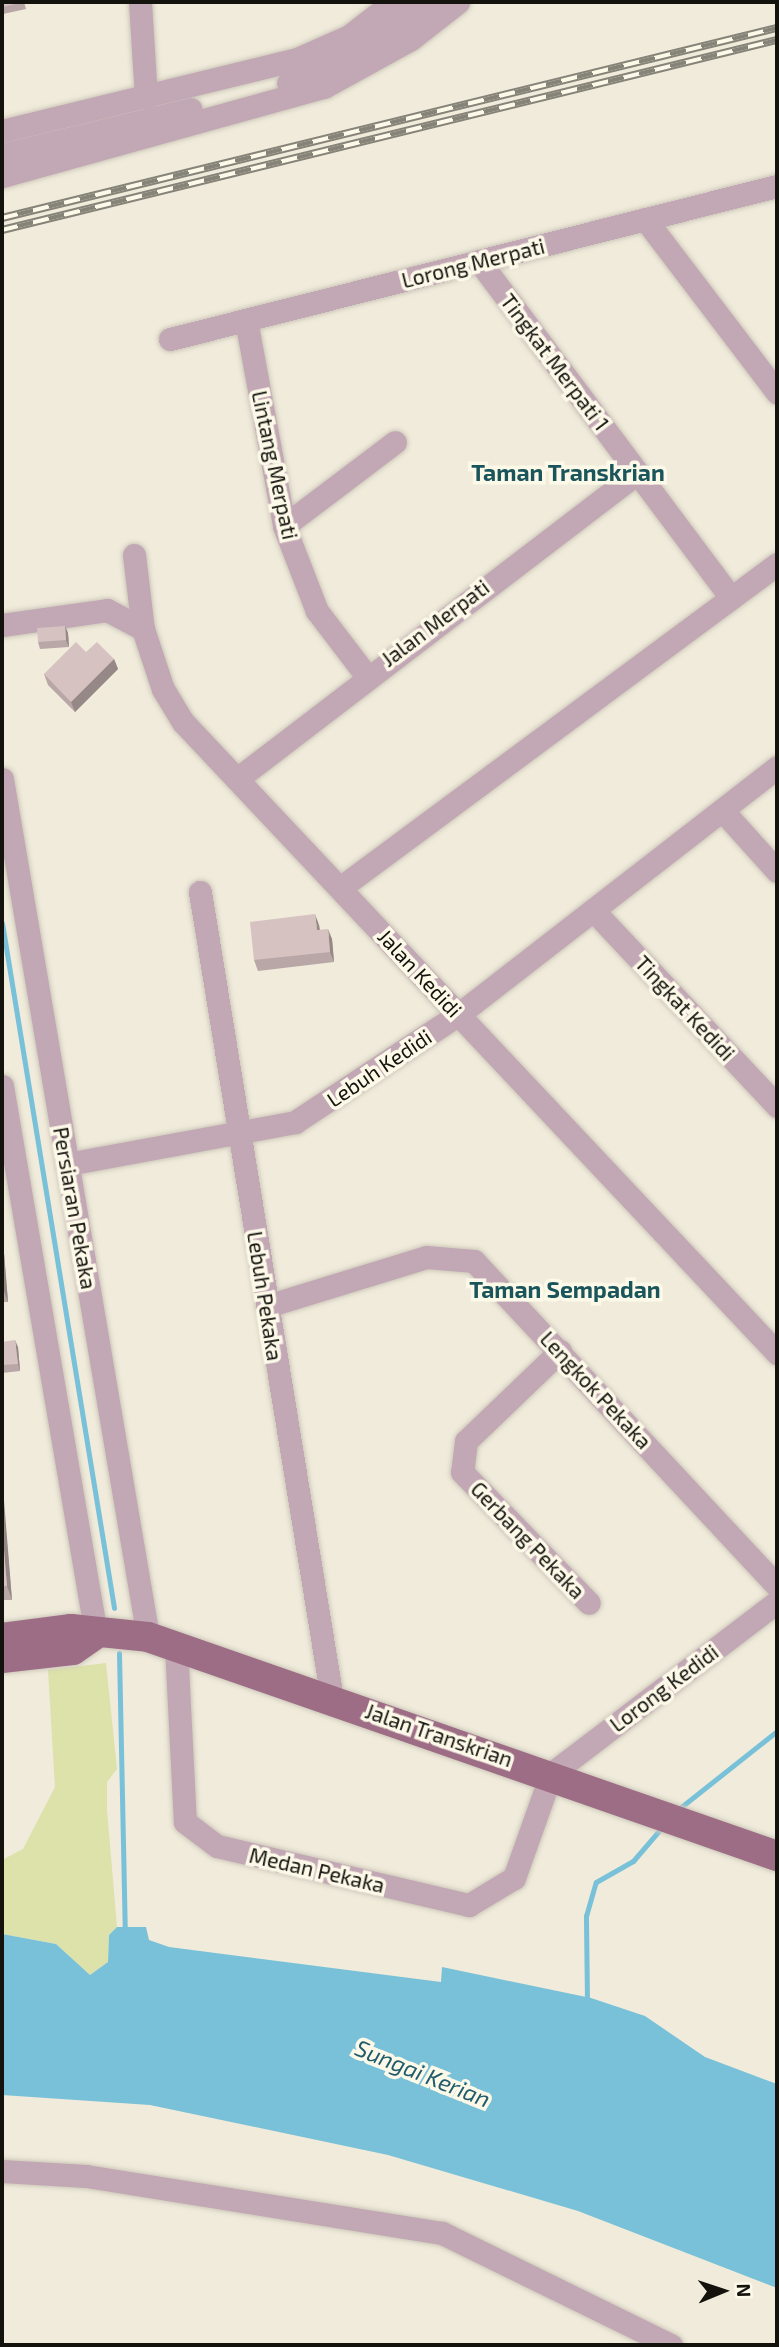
<!DOCTYPE html>
<html>
<head>
<meta charset="utf-8">
<style>
	body { margin:0 }
	#map { position:relative; width:779px; height:2347px; overflow:hidden; background:#f0ebdb; font-family:"Exo 2",sans-serif }
	div>[style] { position:absolute }
	[style*='--x'] { left:calc(var(--x)*1px); top:calc(var(--y)*1px); width:calc(var(--w)*1px); rotate:calc(var(--a)*1deg) }
	.green>* { inset:0; background:#dde1aa }
	.water>* { inset:0; background:#78c1d9 }
	.stream>* { height:5px; margin:-2.5px; padding:0 2.5px; transform-origin:2.5px; border-radius:2.5px; background:#78c1d9 }
	.roads { filter:drop-shadow(0 0 2px #cdc8ba) drop-shadow(0 0 2px #cdc8ba) }
	.minor>* { height:23px; margin:-11.5px; padding:0 11.5px; transform-origin:11.5px; border-radius:11.5px; background:#c2a7b4 }
	.major>* { height:30px; margin:-15px; padding:0 15px; transform-origin:15px; border-radius:15px; background:#9d6d85 }
	.rail>* { height:8px; margin-top:-4px; transform-origin:0; background:repeating-linear-gradient(90deg,#fdf9e9 0 16px,#868378 0 32px); box-sizing:border-box; border-block:2px solid #868378 }
	.wall>* { inset:0; background:#b8a7a6 }
	.shaded-wall>* { inset:0; background:#968887 }
	.building>* { inset:0; background:#d6c2c1 }
	span { translate:-50% -50%; white-space:nowrap; text-align:center; line-height:1.15; -webkit-text-stroke:7px #fdf9e9; paint-order:stroke }
	.street-label { font-size:21px; color:#14120d }
	.neighbourhood-label { font-size:23px; color:#1a555b; font-weight:700 }
	.water-label { font-size:23px; color:#205b6c; font-style:italic }
	.frame { position:absolute; inset:0; border:4px solid #14120d; pointer-events:none }
	.north { position:absolute; left:688px; top:2256px; width:70px; height:70px; -webkit-text-stroke:5px #fdf9e9; paint-order:stroke; rotate:88deg; font-size:19px; font-weight:700; line-height:28px; text-align:center; color:#14120d }
	.north::after { content:''; display:block; margin:auto; width:24px; height:32px; background:#14120d; clip-path:polygon(50% 0,100% 100%,50% 72%,0 100%) }
</style>
</head>
<body>
<div id="map">
	<div class="green">
		<div style="clip-path:polygon(106px 1663px,117px 1769px,107px 1782px,107px 1810px,117px 1927px,109px 1935px,108px 1962px,90px 1975px,56px 1944px,2px 1934px,2px 1860px,23px 1849px,55px 1787px,48px 1670px)"></div>
	</div>
	<div class="water">
		<div style="clip-path:polygon(117px 1927px,146px 1927px,149px 1940px,169px 1947px,441px 1982px,442px 1967px,591px 1998px,645px 2016px,705px 2057px,777px 2084px,777px 2288px,578px 2211px,388px 2155px,150px 2105px,2px 2095px,2px 1934px,56px 1944px,90px 1975px,108px 1962px,109px 1935px)"></div>
	</div>
	<div class="stream">
		<div style="--x:2;--y:923;--w:694;--a:80.71"></div>
		<div style="--x:119;--y:1653;--w:280;--a:88.8"></div>
		<div style="--x:676;--y:1811;--w:129;--a:-38.4"></div>
		<div style="--x:587;--y:2002;--w:86;--a:-90.7"></div>
		<div style="--x:586;--y:1916;--w:35;--a:-74"></div>
		<div style="--x:596;--y:1882;--w:43;--a:-29.6"></div>
		<div style="--x:633;--y:1861;--w:46;--a:-49.4"></div>
	</div>
	<div class="roads">
		<div class="minor">
			<div style="--x:140;--y:2;--w:96;--a:86.4"></div>
			<div style="--x:288;--y:83;--w:74;--a:-24.8"></div>
			<div style="--x:355;--y:52;--w:87;--a:-35.2"></div>
			<div style="--x:2;--y:131;--w:304;--a:-13.7"></div>
			<div style="--x:297;--y:59;--w:57;--a:-23.9"></div>
			<div style="--x:349;--y:36;--w:56;--a:-37.7"></div>
			<div style="--x:2;--y:155;--w:194;--a:-13.7"></div>
			<div style="--x:2;--y:176;--w:334;--a:-15.5"></div>
			<div style="--x:324;--y:87;--w:99;--a:-28.9"></div>
			<div style="--x:411;--y:39;--w:60;--a:-38.2"></div>
			<div style="--x:645;--y:219;--w:218;--a:52.7"></div>
			<div style="--x:479;--y:261;--w:421;--a:53.2"></div>
			<div style="--x:246;--y:320;--w:209;--a:79.5"></div>
			<div style="--x:284;--y:526;--w:91;--a:68.8"></div>
			<div style="--x:317;--y:611;--w:81;--a:52.6"></div>
			<div style="--x:170;--y:339;--w:626;--a:-14.15"></div>
			<div style="--x:284;--y:526;--w:139;--a:-37.1"></div>
			<div style="--x:134;--y:555;--w:75;--a:83.1"></div>
			<div style="--x:143;--y:629;--w:63;--a:71.6"></div>
			<div style="--x:163;--y:689;--w:39;--a:59"></div>
			<div style="--x:183;--y:722;--w:867;--a:46.73"></div>
			<div style="--x:2;--y:625;--w:106;--a:-8.1"></div>
			<div style="--x:107;--y:610;--w:41;--a:27.8"></div>
			<div style="--x:2;--y:779;--w:870;--a:80.34"></div>
			<div style="--x:237;--y:779;--w:504;--a:-37.42"></div>
			<div style="--x:722;--y:810;--w:82;--a:48"></div>
			<div style="--x:340;--y:888;--w:544;--a:-36.55"></div>
			<div style="--x:200;--y:892;--w:818;--a:80.71"></div>
			<div style="--x:593;--y:910;--w:269;--a:46.8"></div>
			<div style="--x:2;--y:1086;--w:556;--a:80.27"></div>
			<div style="--x:67;--y:1164;--w:232;--a:-10.4"></div>
			<div style="--x:295;--y:1122;--w:196;--a:-33.4"></div>
			<div style="--x:459;--y:1014;--w:403;--a:-37.8"></div>
			<div style="--x:267;--y:1306;--w:166;--a:-17.1"></div>
			<div style="--x:426;--y:1257;--w:48;--a:4.8"></div>
			<div style="--x:474;--y:1261;--w:444;--a:47"></div>
			<div style="--x:560;--y:1351;--w:130;--a:136.2"></div>
			<div style="--x:466;--y:1441;--w:31;--a:97"></div>
			<div style="--x:462;--y:1472;--w:182;--a:45.9"></div>
			<div style="--x:176;--y:1646;--w:176;--a:87.1"></div>
			<div style="--x:185;--y:1822;--w:40;--a:37"></div>
			<div style="--x:217;--y:1846;--w:259;--a:13.2"></div>
			<div style="--x:469;--y:1905;--w:52;--a:-31"></div>
			<div style="--x:514;--y:1878;--w:110;--a:-70.4"></div>
			<div style="--x:551;--y:1774;--w:284;--a:-37.3"></div>
			<div style="--x:2;--y:2171;--w:84;--a:3.4"></div>
			<div style="--x:86;--y:2176;--w:361;--a:9.1"></div>
			<div style="--x:442;--y:2233;--w:255;--a:26.1"></div>
		</div>
		<div class="major">
			<div style="--x:2;--y:1638;--w:70;--a:-7.4"></div>
			<div style="--x:71;--y:1629;--w:77;--a:5.9"></div>
			<div style="--x:148;--y:1637;--w:666;--a:19.2"></div>
			<div style="--x:2;--y:1658;--w:71;--a:-6.4"></div>
			<div style="--x:73;--y:1650;--w:28;--a:-35"></div>
		</div>
	</div>
	<div class="rail">
		<div style="--x:2;--y:218;--w:798;--a:-13.78"></div>
		<div style="--x:2;--y:230;--w:798;--a:-13.78"></div>
	</div>
	<div class="wall">
		<div style="clip-path:polygon(2px 2px,24px 2px,26px 9px,3px 14px,2px 11px)"></div>
		<div style="clip-path:polygon(65px 626px,68px 633px,69px 647px,40px 649px,38px 642px)"></div>
		<div style="clip-path:polygon(86px 652px,114px 659px,118px 669px,75px 712px,48px 685px,44px 674px)"></div>
		<div style="clip-path:polygon(319px 925px,320px 930px,332px 939px,334px 962px,258px 971px,254px 960px)"></div>
		<div style="clip-path:polygon(2px 1245px,4px 1253px,8px 1302px,2px 1302px)"></div>
		<div style="clip-path:polygon(2px 1342px,18px 1347px,20px 1371px,2px 1373px)"></div>
		<div style="clip-path:polygon(2px 1486px,12px 1600px,2px 1600px)"></div>
	</div>
	<div class="shaded-wall">
		<div style="clip-path:polygon(65px 626px,68px 633px,69px 647px,66px 640px)"></div>
		<div style="clip-path:polygon(114px 659px,118px 669px,75px 712px,71px 702px)"></div>
		<div style="clip-path:polygon(315px 914px,319px 925px,321px 940px,317px 930px)"></div>
		<div style="clip-path:polygon(328px 929px,332px 939px,334px 962px,330px 952px)"></div>
		<div style="clip-path:polygon(2px 1245px,4px 1253px,8px 1302px,4px 1291px)"></div>
		<div style="clip-path:polygon(15px 1340px,18px 1347px,20px 1371px,18px 1364px)"></div>
		<div style="clip-path:polygon(2px 1486px,3px 1488px,12px 1600px,7px 1586px,2px 1526px)"></div>
	</div>
	<div class="building">
		<div style="clip-path:polygon(2px 2px,24px 2px,2px 7px)"></div>
		<div style="clip-path:polygon(65px 626px,66px 640px,38px 642px,37px 628px)"></div>
		<div style="clip-path:polygon(76px 642px,86px 652px,97px 642px,114px 659px,71px 702px,44px 674px)"></div>
		<div style="clip-path:polygon(315px 914px,317px 930px,328px 929px,330px 952px,254px 960px,250px 922px)"></div>
		<div style="clip-path:polygon(2px 1259px,4px 1291px,2px 1291px)"></div>
		<div style="clip-path:polygon(15px 1340px,18px 1364px,2px 1365px,2px 1342px)"></div>
		<div style="clip-path:polygon(2px 1526px,7px 1586px,2px 1586px)"></div>
	</div>
	<div class="street-label">
		<span style="left:473px;top:263px;rotate:-14deg">Lorong Merpati</span>
		<span style="left:555px;top:362px;rotate:53deg">Tingkat Merpati 1</span>
		<span style="left:275px;top:465px;rotate:78deg">Lintang Merpati</span>
		<span style="left:435px;top:623px;rotate:-37deg">Jalan Merpati</span>
		<span style="left:420px;top:973px;rotate:47deg">Jalan Kedidi</span>
		<span style="left:685px;top:1008px;rotate:47deg">Tingkat Kedidi</span>
		<span style="left:379px;top:1068px;rotate:-34deg">Lebuh Kedidi</span>
		<span style="left:75px;top:1208px;rotate:80deg">Persiaran Pekaka</span>
		<span style="left:265px;top:1296px;rotate:81deg">Lebuh Pekaka</span>
		<span style="left:596px;top:1390px;rotate:47deg">Lengkok Pekaka</span>
		<span style="left:528px;top:1540px;rotate:46deg">Gerbang Pekaka</span>
		<span style="left:664px;top:1688px;rotate:-37deg">Lorong Kedidi</span>
		<span style="left:439px;top:1735px;rotate:19deg">Jalan Transkrian</span>
		<span style="left:317px;top:1870px;rotate:13deg">Medan Pekaka</span>
	</div>
	<div class="neighbourhood-label">
		<span style="left:568px;top:472px">Taman Transkrian</span>
		<span style="left:565px;top:1289px">Taman Sempadan</span>
	</div>
	<div class="water-label">
		<span style="left:423px;top:2073px;rotate:22deg">Sungai Kerian</span>
	</div>
	<div class="frame"></div>
	<div class="north">N</div>
</div>
</body>
</html>
